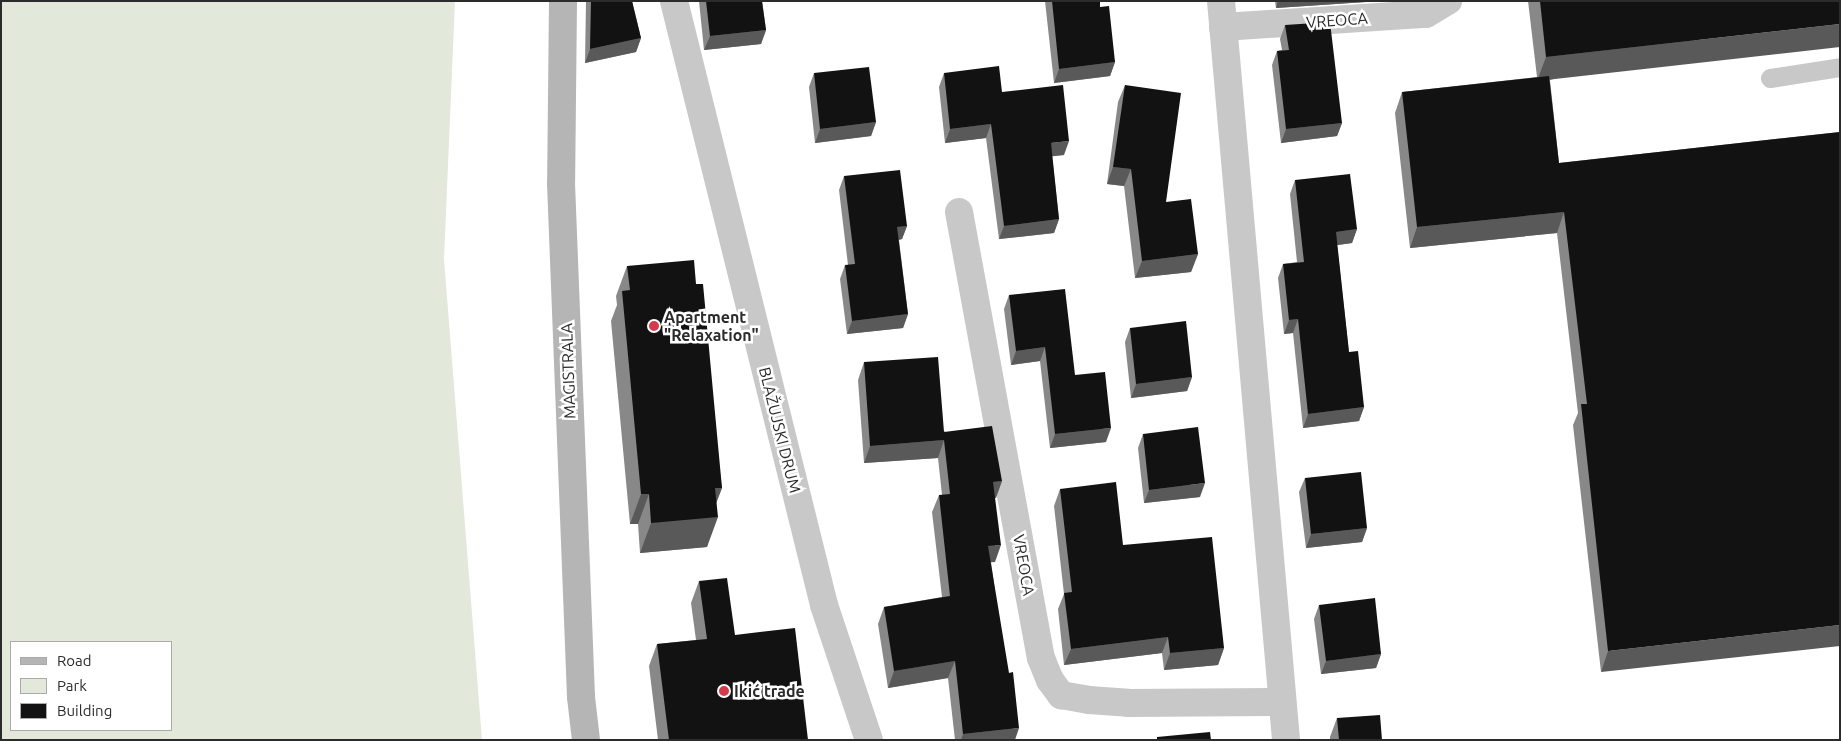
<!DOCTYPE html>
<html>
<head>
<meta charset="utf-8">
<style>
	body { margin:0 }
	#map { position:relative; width:1841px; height:741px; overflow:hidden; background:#fff; font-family:Ubuntu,sans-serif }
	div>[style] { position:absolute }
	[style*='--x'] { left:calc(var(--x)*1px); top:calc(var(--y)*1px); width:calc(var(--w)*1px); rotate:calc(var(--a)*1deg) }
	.green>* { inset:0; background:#e2e8da }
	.service>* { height:19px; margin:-9.5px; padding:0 9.5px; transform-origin:9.5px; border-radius:9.5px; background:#c8c8c8 }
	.minor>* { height:28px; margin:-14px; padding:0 14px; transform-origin:14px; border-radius:14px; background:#c8c8c8 }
	.secondary>* { height:28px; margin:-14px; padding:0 14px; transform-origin:14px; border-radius:14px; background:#b5b5b5 }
	.wall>* { inset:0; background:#888 }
	.shaded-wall>* { inset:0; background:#595959 }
	.building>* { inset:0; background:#121212 }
	.dots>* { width:14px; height:14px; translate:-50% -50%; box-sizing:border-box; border:2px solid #fff; border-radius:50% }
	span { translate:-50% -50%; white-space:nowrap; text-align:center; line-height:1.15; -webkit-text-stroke:5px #fff; paint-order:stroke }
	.street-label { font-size:16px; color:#2b2b2b }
	.poi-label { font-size:16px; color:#2b2b2b; font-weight:700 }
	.left { translate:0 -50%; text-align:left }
	.frame { position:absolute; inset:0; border:2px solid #2b2b2b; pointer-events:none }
	.legend { position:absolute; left:10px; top:641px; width:162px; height:90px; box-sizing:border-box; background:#fff; border:1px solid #aaa; margin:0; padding:6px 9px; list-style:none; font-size:15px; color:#2b2b2b }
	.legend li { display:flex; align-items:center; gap:10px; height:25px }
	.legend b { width:25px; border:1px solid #aaa }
</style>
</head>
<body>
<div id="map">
	<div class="green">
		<div style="clip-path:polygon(evenodd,1px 1px,455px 1px,444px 259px,482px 740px,1px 740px,1px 1px,11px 642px,171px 642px,171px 730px,11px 730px,11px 642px)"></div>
	</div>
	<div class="service">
		<div style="--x:1770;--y:78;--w:71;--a:-8.9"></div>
	</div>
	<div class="minor">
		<div style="--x:674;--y:1;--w:622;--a:76.05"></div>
		<div style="--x:824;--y:605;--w:142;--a:71.6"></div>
		<div style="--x:1221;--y:1;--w:742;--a:84.97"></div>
		<div style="--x:1223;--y:27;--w:203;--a:-3.7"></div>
		<div style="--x:1426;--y:14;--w:26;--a:-31"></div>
		<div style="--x:959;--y:212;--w:453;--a:79.6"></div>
		<div style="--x:1041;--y:658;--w:24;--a:68"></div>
		<div style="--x:1050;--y:680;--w:19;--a:54"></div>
		<div style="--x:1061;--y:695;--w:28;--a:10"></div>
		<div style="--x:1089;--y:700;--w:39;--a:4"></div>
		<div style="--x:1128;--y:703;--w:154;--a:-0.4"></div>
	</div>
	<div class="secondary">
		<div style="--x:563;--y:1;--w:182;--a:90.6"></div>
		<div style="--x:561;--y:183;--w:514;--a:87.77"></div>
		<div style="--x:581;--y:697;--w:43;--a:83.4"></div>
	</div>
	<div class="wall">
		<div style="clip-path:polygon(586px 1px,632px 1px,641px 38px,636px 52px,585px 63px)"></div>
		<div style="clip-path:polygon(699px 1px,762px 1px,766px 30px,761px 44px,704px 50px)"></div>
		<div style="clip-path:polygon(1045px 1px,1100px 1px,1100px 7px,1115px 62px,1110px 76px,1054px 83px)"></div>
		<div style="clip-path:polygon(1275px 1px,1381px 1px,1276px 8px)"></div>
		<div style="clip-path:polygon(1528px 1px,1840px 1px,1550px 80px,1559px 163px,1840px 132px,1601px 672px,1573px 425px,1578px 413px,1557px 233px,1410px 248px,1395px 113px,1402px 92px,1537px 77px)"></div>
		<div style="clip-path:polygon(1285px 25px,1342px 123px,1337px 136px,1281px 143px,1272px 65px,1277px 51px,1282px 50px,1280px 39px)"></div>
		<div style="clip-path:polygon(814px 73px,876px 122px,871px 136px,815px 143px,809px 87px)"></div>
		<div style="clip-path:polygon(944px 73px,1002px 92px,1064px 155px,1052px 156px,1059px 219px,1054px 233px,999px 239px,986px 138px,945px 143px,939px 87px)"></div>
		<div style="clip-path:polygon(1125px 85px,1166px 202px,1198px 254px,1191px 272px,1135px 278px,1124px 186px,1107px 184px,1118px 102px)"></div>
		<div style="clip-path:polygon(844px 176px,907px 226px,902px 239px,899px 240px,908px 314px,903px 328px,847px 334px,840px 279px,845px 265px,848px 265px,839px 190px)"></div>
		<div style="clip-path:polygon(1295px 180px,1357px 229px,1352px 243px,1337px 245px,1349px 352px,1364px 407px,1359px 421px,1303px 428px,1293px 333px,1284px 334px,1278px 278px,1283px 264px,1297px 262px,1290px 194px)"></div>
		<div style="clip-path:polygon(627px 266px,696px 284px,722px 488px,716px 502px,707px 547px,640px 553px,638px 524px,630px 524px,611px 321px,617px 305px,616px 296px)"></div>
		<div style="clip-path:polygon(1009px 295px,1075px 375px,1106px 442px,1050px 448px,1040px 361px,1011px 365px,1004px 309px)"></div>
		<div style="clip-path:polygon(1130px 328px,1192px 377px,1187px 391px,1131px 398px,1125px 342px)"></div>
		<div style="clip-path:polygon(864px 362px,1002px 481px,995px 498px,995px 562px,991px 562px,1015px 740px,955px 740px,948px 678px,888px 688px,878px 624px,884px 607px,942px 597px,932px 512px,939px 495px,942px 495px,938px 458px,864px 463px,858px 380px)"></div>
		<div style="clip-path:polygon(1143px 434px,1200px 497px,1144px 503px,1138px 448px)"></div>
		<div style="clip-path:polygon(1305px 478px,1367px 528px,1362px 542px,1306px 548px,1299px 492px)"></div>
		<div style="clip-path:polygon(1060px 489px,1123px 545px,1224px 648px,1218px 665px,1164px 670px,1162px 653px,1064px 665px,1058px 609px,1064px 594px,1054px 506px)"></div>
		<div style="clip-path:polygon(699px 581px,735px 635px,808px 740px,658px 740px,649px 666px,657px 644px,696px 640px,691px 603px)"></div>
		<div style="clip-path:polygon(1319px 605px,1381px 654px,1376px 668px,1321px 674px,1314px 619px)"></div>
		<div style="clip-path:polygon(1337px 718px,1382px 740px,1330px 740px,1330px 737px)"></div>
	</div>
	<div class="shaded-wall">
		<div style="clip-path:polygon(1278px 1px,1381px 1px,1276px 8px)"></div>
		<div style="clip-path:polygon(1840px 24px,1840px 47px,1537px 81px,1546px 57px)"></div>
		<div style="clip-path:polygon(766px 30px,761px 44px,704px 50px,710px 36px)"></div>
		<div style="clip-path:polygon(641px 38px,636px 52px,585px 63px,590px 49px)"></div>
		<div style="clip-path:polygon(1115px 62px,1110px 76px,1054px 83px,1059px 69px)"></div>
		<div style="clip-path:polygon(876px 122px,871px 136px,815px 143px,820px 129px)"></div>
		<div style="clip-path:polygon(1342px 123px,1337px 136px,1281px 143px,1286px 129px)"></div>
		<div style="clip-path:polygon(991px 124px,986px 138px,945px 143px,950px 129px)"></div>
		<div style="clip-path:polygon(1069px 141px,1064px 155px,1046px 157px,1051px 143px)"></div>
		<div style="clip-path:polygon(1113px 167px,1131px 169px,1124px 186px,1107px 184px)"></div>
		<div style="clip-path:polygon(1564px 212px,1557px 233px,1410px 248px,1417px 227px)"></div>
		<div style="clip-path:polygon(1059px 219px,1054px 233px,999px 239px,1004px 226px)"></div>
		<div style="clip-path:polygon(907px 226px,902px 239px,892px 241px,897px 227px)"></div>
		<div style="clip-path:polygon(1357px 229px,1352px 243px,1331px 246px,1336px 232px)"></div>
		<div style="clip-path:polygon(1198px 254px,1191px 272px,1135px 278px,1142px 261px)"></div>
		<div style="clip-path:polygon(908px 314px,903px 328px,847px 334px,852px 321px)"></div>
		<div style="clip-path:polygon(1298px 319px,1293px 333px,1284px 334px,1289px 320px)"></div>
		<div style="clip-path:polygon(1045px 347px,1040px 361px,1011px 365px,1016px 351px)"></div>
		<div style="clip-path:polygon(1192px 377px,1187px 391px,1131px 398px,1136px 384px)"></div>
		<div style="clip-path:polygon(1364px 407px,1359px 421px,1303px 428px,1308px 414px)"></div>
		<div style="clip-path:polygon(1111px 428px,1106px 442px,1050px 448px,1055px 434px)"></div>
		<div style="clip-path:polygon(944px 440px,938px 458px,864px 463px,870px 446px)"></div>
		<div style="clip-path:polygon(1002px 481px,996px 498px,987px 499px,993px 482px)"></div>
		<div style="clip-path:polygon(1205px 483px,1200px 497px,1144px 503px,1149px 490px)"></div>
		<div style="clip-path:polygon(715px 488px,722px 488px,711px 517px,718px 517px,707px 547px,640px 553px,651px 523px)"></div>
		<div style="clip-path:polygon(641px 494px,649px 494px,638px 524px,630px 524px)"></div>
		<div style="clip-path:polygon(1367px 528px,1362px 542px,1306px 548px,1311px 534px)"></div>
		<div style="clip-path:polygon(1001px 545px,995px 562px,982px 563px,988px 546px)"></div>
		<div style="clip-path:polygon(1840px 625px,1840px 646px,1601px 672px,1608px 651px)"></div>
		<div style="clip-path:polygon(1168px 637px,1162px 653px,1064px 665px,1071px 649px)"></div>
		<div style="clip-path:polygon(1224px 648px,1218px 665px,1164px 670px,1170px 653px)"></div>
		<div style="clip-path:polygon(1381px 654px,1376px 668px,1321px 674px,1326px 661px)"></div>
		<div style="clip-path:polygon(955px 661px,948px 678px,888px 688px,894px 671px)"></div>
		<div style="clip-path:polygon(1019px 728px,1015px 740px,961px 740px,963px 734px)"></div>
	</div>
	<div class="building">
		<div style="clip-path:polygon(591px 1px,632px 1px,641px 38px,590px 49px)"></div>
		<div style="clip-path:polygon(706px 1px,762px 1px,766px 30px,710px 36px)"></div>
		<div style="clip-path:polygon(1052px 1px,1100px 1px,1100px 7px,1109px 6px,1115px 62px,1059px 69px)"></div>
		<div style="clip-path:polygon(1540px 1px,1840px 1px,1840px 24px,1546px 57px)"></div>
		<div style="clip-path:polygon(1330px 22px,1342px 123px,1286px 129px,1277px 51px,1289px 50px,1285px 25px)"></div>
		<div style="clip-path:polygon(999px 66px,1002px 92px,1063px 85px,1069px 141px,1051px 143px,1059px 219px,1004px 226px,991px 124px,950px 129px,944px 73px)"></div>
		<div style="clip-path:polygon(869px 67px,876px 122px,820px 129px,814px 73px)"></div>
		<div style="clip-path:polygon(1549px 76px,1559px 163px,1840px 132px,1840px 625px,1608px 651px,1581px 404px,1587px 404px,1564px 212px,1417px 227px,1402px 92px)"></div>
		<div style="clip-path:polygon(1125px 85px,1181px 93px,1166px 202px,1191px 199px,1198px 254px,1142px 261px,1131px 169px,1113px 167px)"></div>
		<div style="clip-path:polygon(900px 170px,907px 226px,897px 227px,908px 314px,852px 321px,845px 265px,855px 264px,844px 176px)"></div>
		<div style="clip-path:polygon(1350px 174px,1357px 229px,1336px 232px,1349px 352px,1358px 351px,1364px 407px,1308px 414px,1298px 319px,1289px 320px,1283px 264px,1304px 262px,1295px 180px)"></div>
		<div style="clip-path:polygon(694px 260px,696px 284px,703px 284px,722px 488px,715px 488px,718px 517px,651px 523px,649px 494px,641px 494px,622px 291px,630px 290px,627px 266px)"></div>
		<div style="clip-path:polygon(1065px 289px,1075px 375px,1105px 372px,1111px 428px,1055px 434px,1045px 347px,1016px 351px,1009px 295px)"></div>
		<div style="clip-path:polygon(1186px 321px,1192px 377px,1136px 384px,1130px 328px)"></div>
		<div style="clip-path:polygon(938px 357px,944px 432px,992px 426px,1002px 481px,993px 482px,1001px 545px,988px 546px,1009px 673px,1013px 672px,1019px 728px,963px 734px,955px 661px,894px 671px,884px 607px,950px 596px,939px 495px,950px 494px,944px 440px,870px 446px,864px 362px)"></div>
		<div style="clip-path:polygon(1198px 427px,1205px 483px,1149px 490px,1143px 434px)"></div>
		<div style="clip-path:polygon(1361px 472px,1367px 528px,1311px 534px,1305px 478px)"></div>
		<div style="clip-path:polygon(1116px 482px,1123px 545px,1212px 537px,1224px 648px,1170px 653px,1168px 637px,1071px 649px,1064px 593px,1072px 592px,1060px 489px)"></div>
		<div style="clip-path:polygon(727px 578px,735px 635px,795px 628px,808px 740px,669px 740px,657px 644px,707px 639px,699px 581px)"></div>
		<div style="clip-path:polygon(1375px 598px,1381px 654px,1326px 661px,1319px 605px)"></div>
		<div style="clip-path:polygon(1380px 715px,1382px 740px,1339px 740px,1337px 718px)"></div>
		<div style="clip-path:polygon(1210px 732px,1211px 740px,1157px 740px,1157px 737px)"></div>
	</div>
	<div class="dots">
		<div style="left:654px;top:326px;background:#d43c4c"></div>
		<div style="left:724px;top:691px;background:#d43c4c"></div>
	</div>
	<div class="street-label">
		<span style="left:1337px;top:20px;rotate:-4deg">VREOCA</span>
		<span style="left:568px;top:371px;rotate:-92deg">MAGISTRALA</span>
		<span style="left:780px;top:430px;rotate:76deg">BLAŽUJSKI DRUM</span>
		<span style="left:1024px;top:565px;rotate:80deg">VREOCA</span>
	</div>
	<div class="poi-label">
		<span class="left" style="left:664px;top:326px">Apartment<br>"Relaxation"</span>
		<span class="left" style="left:734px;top:691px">Ikić trade</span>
	</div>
	<div class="frame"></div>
	<ul class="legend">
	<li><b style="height:6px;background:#b5b5b5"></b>Road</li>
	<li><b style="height:14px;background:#e2e8da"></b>Park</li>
	<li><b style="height:14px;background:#121212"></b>Building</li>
	</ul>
</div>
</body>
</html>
